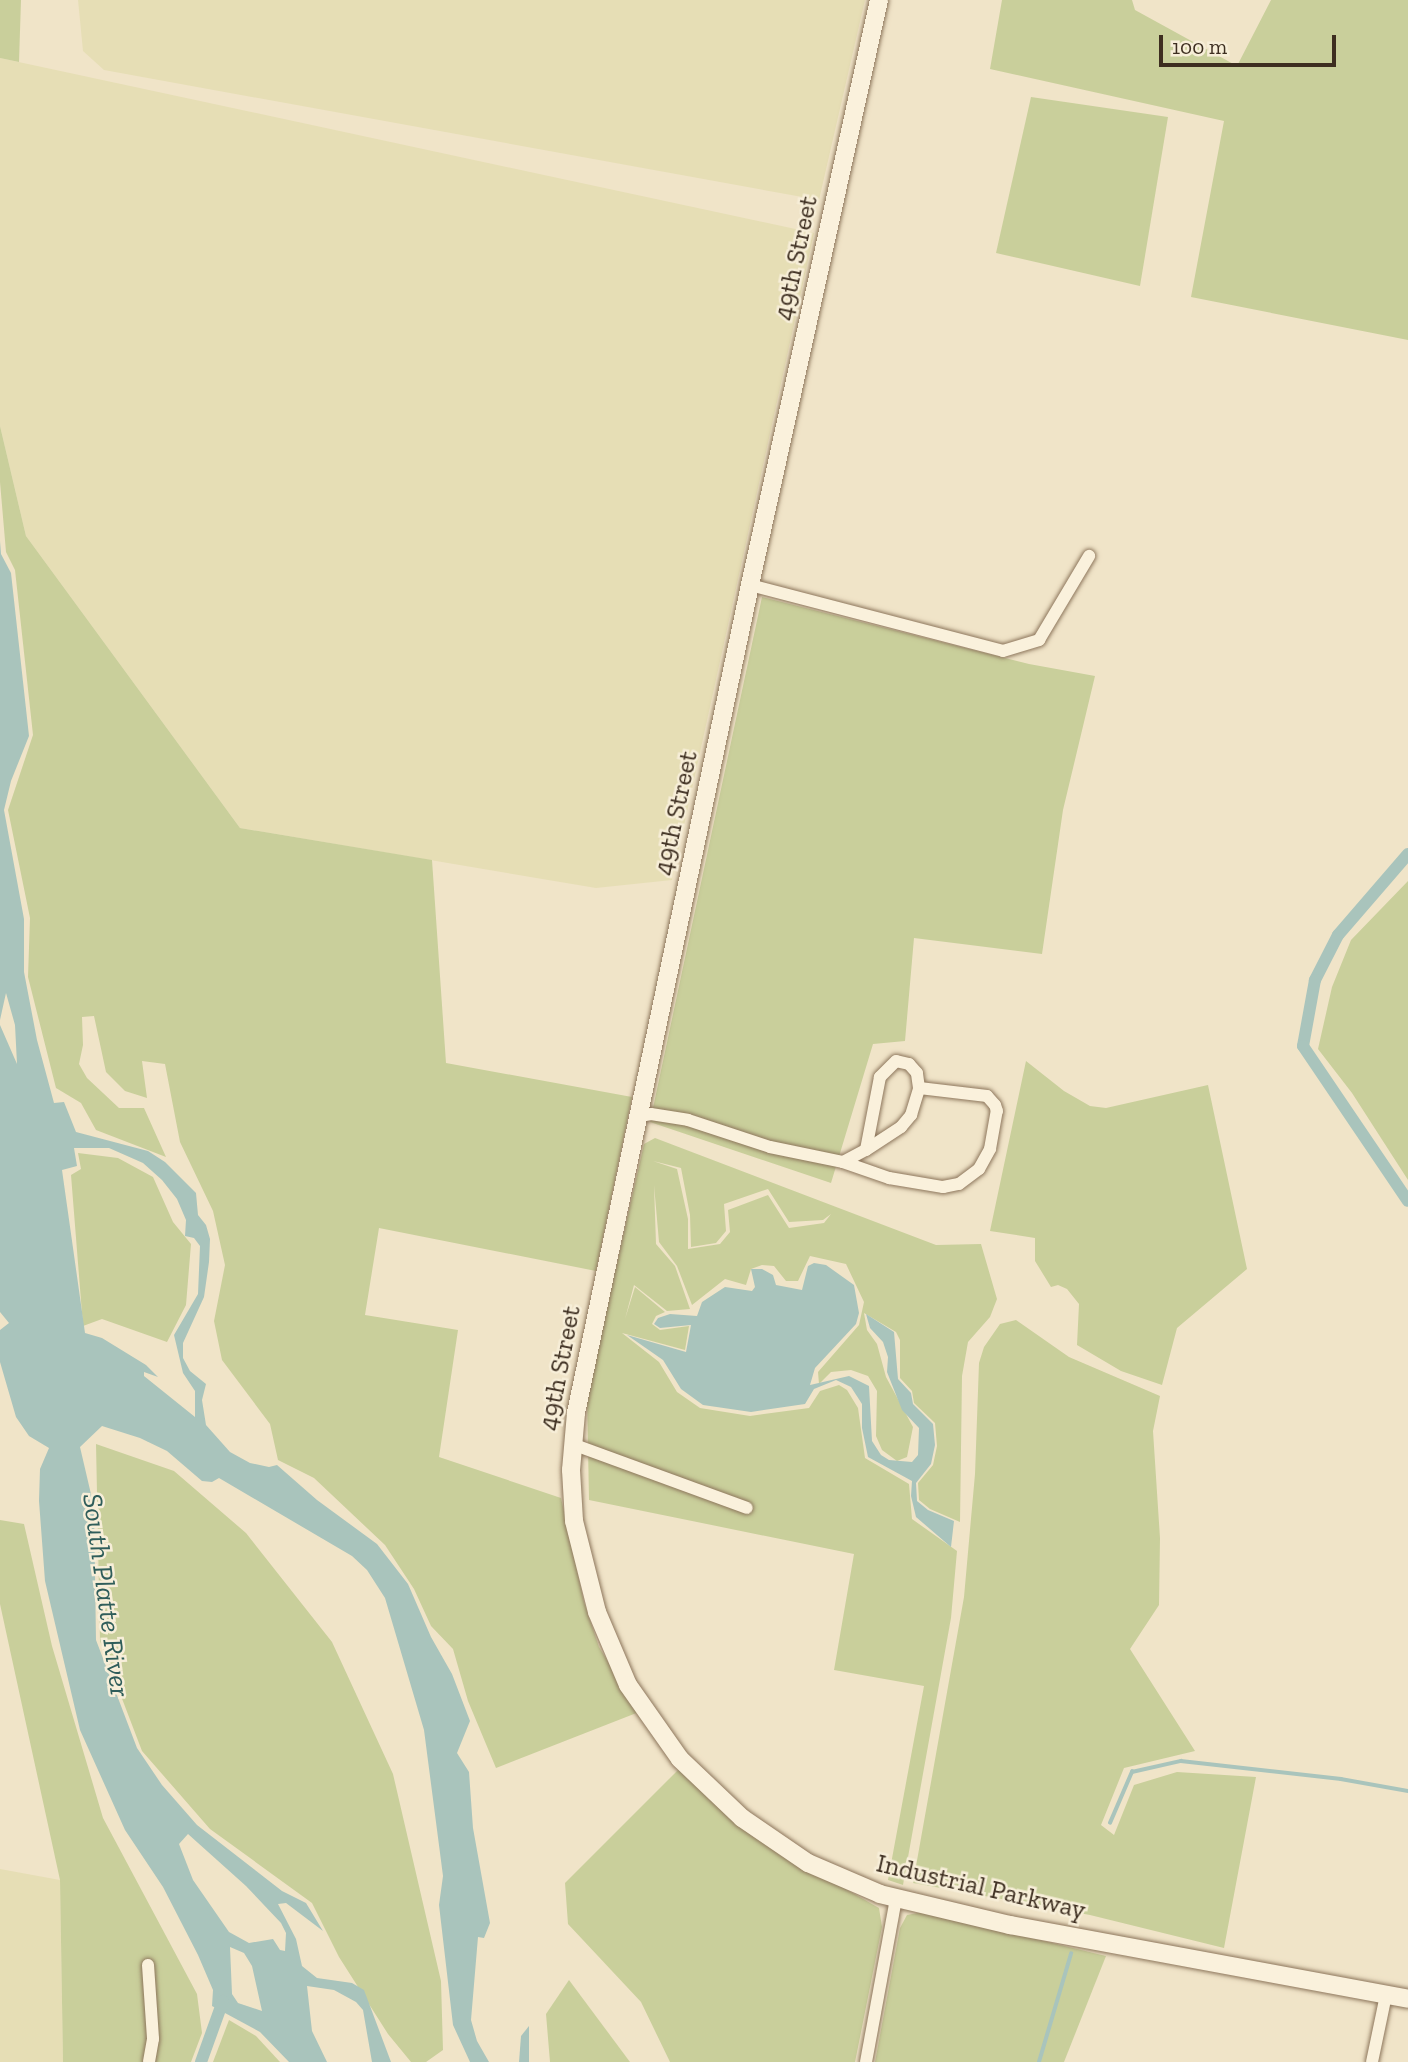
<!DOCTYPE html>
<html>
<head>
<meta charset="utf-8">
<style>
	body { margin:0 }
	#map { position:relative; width:1408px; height:2062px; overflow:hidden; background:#f0e4c8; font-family:"Zilla Slab",serif }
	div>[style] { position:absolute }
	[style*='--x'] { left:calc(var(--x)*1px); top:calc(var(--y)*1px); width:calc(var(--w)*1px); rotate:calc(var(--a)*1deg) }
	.farmland>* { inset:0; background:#e6deb5 }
	.green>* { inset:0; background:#c9cf9b }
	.water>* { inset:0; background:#a9c4bc }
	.stream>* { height:3.5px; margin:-1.75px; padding:0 1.75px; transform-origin:1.75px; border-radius:1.75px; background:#a9c4bc }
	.canal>* { height:12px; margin:-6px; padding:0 6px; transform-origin:6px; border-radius:6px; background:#a9c4bc }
	.roads { filter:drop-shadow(0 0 2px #8d765c) drop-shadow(0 0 2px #8d765c) }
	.street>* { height:12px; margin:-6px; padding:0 6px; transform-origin:6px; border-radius:6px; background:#faf1dc }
	.secondary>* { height:18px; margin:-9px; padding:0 9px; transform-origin:9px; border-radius:9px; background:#faf1dc }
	span { translate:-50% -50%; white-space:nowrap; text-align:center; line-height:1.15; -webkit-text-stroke:5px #f7eed8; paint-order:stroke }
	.street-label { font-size:26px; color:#3d2e20 }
	.water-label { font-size:28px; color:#2f5d5a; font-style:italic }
	.scale { position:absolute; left:1159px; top:35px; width:177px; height:32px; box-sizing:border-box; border:4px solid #3d2e20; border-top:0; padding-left:9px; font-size:21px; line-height:24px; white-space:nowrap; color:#3d2e20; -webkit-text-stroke:5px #f7eed8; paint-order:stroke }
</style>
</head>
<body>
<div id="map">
	<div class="farmland">
		<div style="clip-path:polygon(78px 0,865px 0,819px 200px,104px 70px,83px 51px)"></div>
		<div style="clip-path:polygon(0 58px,814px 233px,672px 880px,596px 888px,240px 828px,26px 536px,0 426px)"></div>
		<div style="clip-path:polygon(0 1869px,60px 1880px,63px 2062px,0 2062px)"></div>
	</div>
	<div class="green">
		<div style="clip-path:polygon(0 0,21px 0,19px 62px,0 58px)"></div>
		<div style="clip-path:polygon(1002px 0,1132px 0,1135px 10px,1237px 66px,1271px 0,1408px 0,1408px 340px,1191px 297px,1224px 121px,990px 69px)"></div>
		<div style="clip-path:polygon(1031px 97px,1168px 117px,1140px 286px,996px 253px)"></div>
		<div style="clip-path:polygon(0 426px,26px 536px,240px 828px,432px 860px,446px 1063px,632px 1097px,596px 1271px,379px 1228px,365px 1315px,458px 1330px,439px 1457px,561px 1498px,584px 1602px,599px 1647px,639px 1712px,496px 1768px,468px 1701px,453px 1649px,431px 1626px,414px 1589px,385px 1545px,314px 1478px,278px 1460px,270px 1424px,222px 1360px,214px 1321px,225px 1265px,213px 1211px,180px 1142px,165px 1064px,142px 1061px,147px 1098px,125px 1091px,106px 1072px,94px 1016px,82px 1017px,83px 1045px,79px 1064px,87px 1078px,119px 1108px,144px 1108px,166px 1157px,96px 1130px,81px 1103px,56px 1088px,28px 977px,30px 918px,8px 810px,33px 735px,15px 570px,6px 552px,0 482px)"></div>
		<div style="clip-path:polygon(762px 597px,1029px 664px,1095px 676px,1063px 810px,1042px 954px,914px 938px,905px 1041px,873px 1044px,831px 1183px,650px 1122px)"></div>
		<div style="clip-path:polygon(1408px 881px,1408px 1180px,1352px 1093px,1318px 1049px,1332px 987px,1351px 940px)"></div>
		<div style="clip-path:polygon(1026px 1061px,1064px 1091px,1090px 1106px,1106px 1108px,1208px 1085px,1247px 1269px,1177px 1328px,1162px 1385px,1121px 1371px,1077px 1345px,1079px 1304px,1067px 1289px,1058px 1285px,1051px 1287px,1035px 1261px,1035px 1238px,990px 1231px)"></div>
		<div style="clip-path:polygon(evenodd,655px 1138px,936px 1245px,981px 1244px,997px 1299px,990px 1317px,968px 1342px,962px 1376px,960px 1522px,930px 1509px,919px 1500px,918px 1483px,933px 1465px,937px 1446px,935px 1423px,914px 1403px,912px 1391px,900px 1378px,900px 1340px,896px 1332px,864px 1313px,867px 1330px,877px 1344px,886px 1377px,913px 1427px,907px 1457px,897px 1461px,882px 1450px,876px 1436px,877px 1391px,868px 1376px,851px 1370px,831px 1372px,819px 1384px,818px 1372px,859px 1325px,864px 1302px,846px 1264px,810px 1256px,798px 1281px,786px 1281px,774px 1266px,762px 1265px,751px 1269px,746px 1285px,725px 1279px,692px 1305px,677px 1266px,659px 1242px,654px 1185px,656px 1244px,675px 1266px,690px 1309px,667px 1311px,634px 1285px,625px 1319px,635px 1287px,665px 1312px,656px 1316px,652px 1324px,660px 1330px,689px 1326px,685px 1350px,622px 1333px,659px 1362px,677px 1392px,700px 1408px,750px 1416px,809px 1408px,820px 1391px,839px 1385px,847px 1390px,858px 1408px,865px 1458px,909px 1484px,912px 1519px,957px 1551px,951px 1618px,903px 1885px,888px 1880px,924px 1686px,834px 1670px,854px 1554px,589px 1500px,587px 1395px,644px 1144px,655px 1138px,653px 1161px,681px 1168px,690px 1215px,691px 1247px,716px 1243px,726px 1231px,724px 1204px,768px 1189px,789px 1222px,823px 1220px,831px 1214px,824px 1223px,789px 1228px,768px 1195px,728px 1210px,730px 1232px,720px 1244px,688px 1249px,688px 1219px,677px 1169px,653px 1161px)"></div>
		<div style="clip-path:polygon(78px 1153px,118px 1158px,153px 1177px,173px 1222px,191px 1244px,186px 1305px,167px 1342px,102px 1319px,83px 1326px,71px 1175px,81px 1169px)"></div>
		<div style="clip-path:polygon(1016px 1320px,1069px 1357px,1160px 1396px,1153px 1431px,1160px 1538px,1159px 1605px,1130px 1649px,1195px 1751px,1124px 1768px,1101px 1825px,1114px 1835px,1134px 1785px,1177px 1772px,1256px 1777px,1224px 1948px,1090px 1915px,913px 1883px,964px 1597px,975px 1474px,979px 1363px,984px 1347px,1000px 1324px)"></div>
		<div style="clip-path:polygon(96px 1444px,174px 1471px,246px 1533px,332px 1642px,393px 1774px,441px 1981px,443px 2050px,426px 2062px,411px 2062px,388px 2034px,339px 1957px,312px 1903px,210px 1829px,142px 1751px,100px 1641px)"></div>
		<div style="clip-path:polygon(0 1520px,24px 1524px,52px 1646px,103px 1818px,197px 1994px,202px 2033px,191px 2062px,63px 2062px,60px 1880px,0 1604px)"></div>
		<div style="clip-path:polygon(680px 1768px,754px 1837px,879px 1908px,882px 1927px,855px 2062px,670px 2062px,641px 2002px,568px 1924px,565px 1883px)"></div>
		<div style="clip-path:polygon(923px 1912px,1106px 1956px,1064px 2062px,875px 2062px,900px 1928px,907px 1915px)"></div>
		<div style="clip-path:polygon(569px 1980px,630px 2062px,550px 2062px,546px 2014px)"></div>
		<div style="clip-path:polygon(229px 2020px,256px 2036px,280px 2062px,213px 2062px)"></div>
	</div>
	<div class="water">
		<div style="clip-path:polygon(evenodd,0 541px,1px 554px,11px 573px,29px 736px,11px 781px,4px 810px,24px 919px,24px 972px,37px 1040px,54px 1103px,64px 1102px,76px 1132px,148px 1151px,165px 1162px,196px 1193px,198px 1215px,206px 1225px,210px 1239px,209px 1262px,204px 1297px,183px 1343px,183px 1358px,190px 1371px,206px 1384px,202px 1400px,206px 1425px,230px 1452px,250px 1463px,269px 1467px,277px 1465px,317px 1500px,377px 1544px,408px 1584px,431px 1637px,452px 1674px,470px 1721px,457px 1753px,469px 1772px,473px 1828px,490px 1923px,484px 1938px,478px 1937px,471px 2020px,477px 2041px,489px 2062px,470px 2062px,453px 2025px,439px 1905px,443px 1876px,424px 1730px,385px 1598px,367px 1570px,352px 1556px,219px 1478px,212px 1482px,202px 1481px,167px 1451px,140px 1438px,102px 1426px,80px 1447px,94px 1507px,96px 1640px,137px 1748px,162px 1785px,197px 1825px,282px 1891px,306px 1903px,323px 1931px,286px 1903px,278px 1904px,296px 1939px,302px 1966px,317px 1978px,352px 1983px,364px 1990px,391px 2062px,372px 2062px,363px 2010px,356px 2002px,334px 1990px,307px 1986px,312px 2031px,327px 2062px,289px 2062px,260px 2032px,212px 2006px,213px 1990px,198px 1955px,163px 1887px,125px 1830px,80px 1730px,45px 1581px,39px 1501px,40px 1469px,49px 1448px,29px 1436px,16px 1417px,0 1362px,0 1330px,9px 1323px,0 1312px,0 1025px,17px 1064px,15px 1025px,6px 993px,0 1020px,0 541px,74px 1148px,109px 1148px,143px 1163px,162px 1180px,177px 1199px,186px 1220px,185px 1236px,194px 1238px,200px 1246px,198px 1294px,174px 1335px,183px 1373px,195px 1391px,195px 1417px,144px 1376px,144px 1372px,158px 1377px,146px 1365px,102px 1338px,85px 1333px,62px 1170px,77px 1166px,74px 1148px,0 541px,188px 1834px,246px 1886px,281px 1923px,286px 1933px,285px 1951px,280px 1950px,273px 1939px,249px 1943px,229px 1932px,193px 1880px,179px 1844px,188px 1834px,0 541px,230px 1947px,244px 1953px,252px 1966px,262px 2011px,238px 2003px,232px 1994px,230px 1947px)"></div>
		<div style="clip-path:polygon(814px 1263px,826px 1265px,854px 1285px,859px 1313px,856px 1324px,815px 1368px,810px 1385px,849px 1376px,869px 1386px,872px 1441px,881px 1455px,889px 1460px,912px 1462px,918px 1455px,919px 1428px,902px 1410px,887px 1372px,888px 1357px,883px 1342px,870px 1328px,866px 1314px,894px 1332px,898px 1379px,911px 1393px,913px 1404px,933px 1424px,935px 1445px,931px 1464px,916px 1483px,917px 1501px,928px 1510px,954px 1521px,951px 1547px,916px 1517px,911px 1496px,912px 1481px,868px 1457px,862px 1428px,862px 1404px,851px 1387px,836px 1380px,814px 1389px,805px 1404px,751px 1412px,703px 1405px,681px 1389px,663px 1360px,627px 1335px,686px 1352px,691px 1325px,660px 1328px,654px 1324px,658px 1318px,670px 1314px,697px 1316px,702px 1302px,725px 1287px,752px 1291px,755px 1287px,751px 1269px,762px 1269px,773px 1275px,776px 1285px,802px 1290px,808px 1266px)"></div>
		<div style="clip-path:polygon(529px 2026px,529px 2062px,519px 2062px,521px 2036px)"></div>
	</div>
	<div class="stream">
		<div style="--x:1110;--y:1823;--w:56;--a:-66.7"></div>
		<div style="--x:1132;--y:1772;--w:50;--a:-12.7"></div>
		<div style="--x:1181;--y:1761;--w:161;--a:6.4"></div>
		<div style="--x:1341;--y:1779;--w:68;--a:10.2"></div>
		<div style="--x:1039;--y:2062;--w:113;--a:-73.5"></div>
	</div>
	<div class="canal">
		<div style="--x:1408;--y:854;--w:107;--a:130.8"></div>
		<div style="--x:1338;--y:935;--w:51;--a:117.1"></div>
		<div style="--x:1315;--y:980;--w:67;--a:100.3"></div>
		<div style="--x:1303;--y:1046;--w:187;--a:55.9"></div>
		<div style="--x:201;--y:2062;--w:65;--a:-70.2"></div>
	</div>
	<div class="roads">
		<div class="street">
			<div style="--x:750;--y:585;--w:261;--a:14.6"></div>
			<div style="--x:1003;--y:651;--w:38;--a:-17"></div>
			<div style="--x:1039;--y:640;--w:98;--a:-59.2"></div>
			<div style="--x:640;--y:1116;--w:11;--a:-10"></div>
			<div style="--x:651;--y:1114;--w:37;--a:9"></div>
			<div style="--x:688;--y:1120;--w:86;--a:18.2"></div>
			<div style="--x:770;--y:1147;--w:75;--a:11.6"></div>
			<div style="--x:843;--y:1162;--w:26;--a:-28"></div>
			<div style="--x:866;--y:1150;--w:42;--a:-33.3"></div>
			<div style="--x:901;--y:1127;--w:16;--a:-50"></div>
			<div style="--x:911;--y:1115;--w:28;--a:-73"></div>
			<div style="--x:919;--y:1088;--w:15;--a:-98"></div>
			<div style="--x:917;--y:1073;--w:12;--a:-132"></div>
			<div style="--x:909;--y:1064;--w:13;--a:-167"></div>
			<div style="--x:896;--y:1061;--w:23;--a:135"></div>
			<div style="--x:880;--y:1077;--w:74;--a:100.9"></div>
			<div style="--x:843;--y:1162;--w:49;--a:19.2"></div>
			<div style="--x:889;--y:1178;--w:55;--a:9.5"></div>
			<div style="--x:943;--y:1187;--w:16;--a:-11"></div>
			<div style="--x:959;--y:1184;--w:25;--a:-37"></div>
			<div style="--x:979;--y:1169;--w:23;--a:-61"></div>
			<div style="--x:990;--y:1149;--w:39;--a:-80"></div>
			<div style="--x:997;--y:1111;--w:6;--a:-108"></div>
			<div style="--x:995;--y:1105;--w:12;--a:-132"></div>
			<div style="--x:987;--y:1096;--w:68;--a:-173.3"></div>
			<div style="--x:572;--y:1444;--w:186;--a:20.1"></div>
			<div style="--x:148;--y:1965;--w:74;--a:86.1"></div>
			<div style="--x:153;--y:2039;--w:23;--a:100"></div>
			<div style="--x:866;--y:2062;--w:166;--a:-79.6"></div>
			<div style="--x:1372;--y:2062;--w:68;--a:-78.2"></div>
		</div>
		<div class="secondary">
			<div style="--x:879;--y:0;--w:599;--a:102.44"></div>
			<div style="--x:750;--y:585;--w:846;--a:101.87"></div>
			<div style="--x:576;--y:1413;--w:57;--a:95"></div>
			<div style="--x:571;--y:1470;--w:51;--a:86.6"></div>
			<div style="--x:574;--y:1521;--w:94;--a:75.8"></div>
			<div style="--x:597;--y:1612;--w:79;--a:67"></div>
			<div style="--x:628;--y:1685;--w:90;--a:54.9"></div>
			<div style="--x:680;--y:1759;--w:86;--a:43.6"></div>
			<div style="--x:742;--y:1818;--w:80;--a:34.3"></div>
			<div style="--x:808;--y:1863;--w:78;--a:23.3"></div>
			<div style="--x:880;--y:1894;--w:134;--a:13.4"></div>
			<div style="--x:1010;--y:1925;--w:405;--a:10.5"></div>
		</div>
	</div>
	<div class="street-label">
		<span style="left:796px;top:258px;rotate:-78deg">49th Street</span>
		<span style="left:676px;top:813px;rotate:-78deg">49th Street</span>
		<span style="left:560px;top:1368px;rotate:-79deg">49th Street</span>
		<span style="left:981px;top:1887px;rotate:13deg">Industrial Parkway</span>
	</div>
	<div class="water-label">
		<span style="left:106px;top:1595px;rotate:82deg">South Platte River</span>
	</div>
	<div class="scale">100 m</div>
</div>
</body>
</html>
